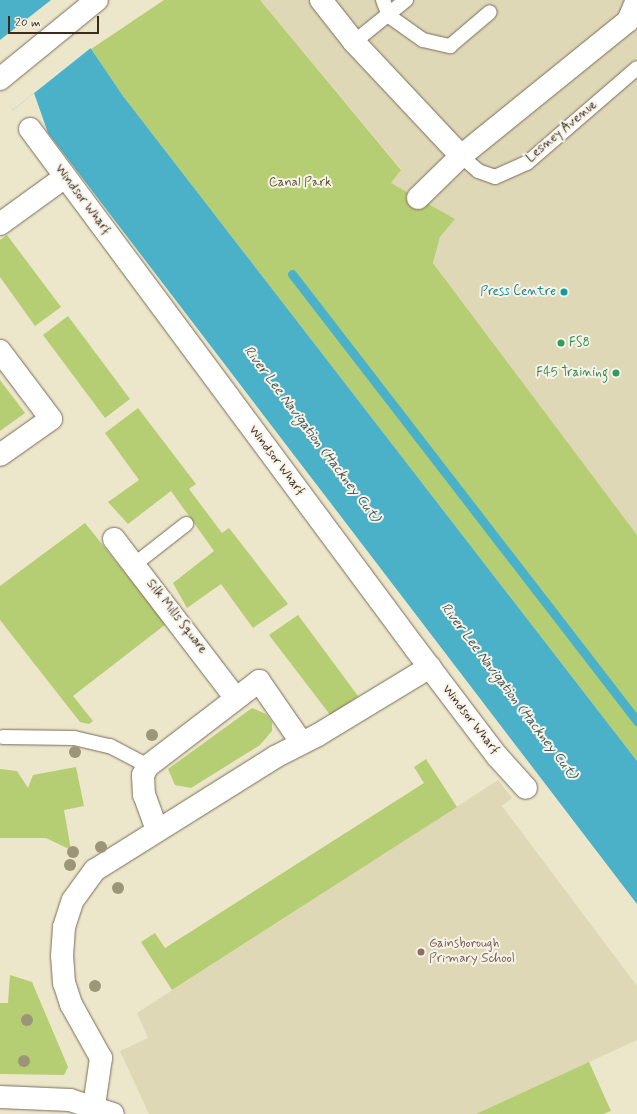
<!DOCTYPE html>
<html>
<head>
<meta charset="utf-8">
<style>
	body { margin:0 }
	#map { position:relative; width:637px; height:1114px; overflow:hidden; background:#ece6ca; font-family:Mynerve,sans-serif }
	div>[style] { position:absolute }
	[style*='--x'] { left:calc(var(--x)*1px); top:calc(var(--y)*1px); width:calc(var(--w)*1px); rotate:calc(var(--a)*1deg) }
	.built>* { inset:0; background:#dfd8b7 }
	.green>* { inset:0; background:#b6ce73 }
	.water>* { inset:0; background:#4ab1c9 }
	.pier>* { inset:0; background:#ece6ca }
	.stream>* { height:9px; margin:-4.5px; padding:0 4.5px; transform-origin:4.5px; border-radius:4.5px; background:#4ab1c9 }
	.roads { filter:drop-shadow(0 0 1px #796c5a) drop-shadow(0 0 1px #796c5a) }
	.lane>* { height:14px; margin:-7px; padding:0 7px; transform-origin:7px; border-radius:7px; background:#fff }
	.street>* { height:22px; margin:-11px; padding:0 11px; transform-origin:11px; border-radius:11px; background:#fff }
	.secondary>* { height:22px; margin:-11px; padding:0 11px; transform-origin:11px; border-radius:11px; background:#fff }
	.primary>* { height:22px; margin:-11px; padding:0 11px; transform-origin:11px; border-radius:11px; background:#fff }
	.trees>* { width:12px; height:12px; margin:-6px; border-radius:50%; background:#9c9577 }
	.dots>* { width:11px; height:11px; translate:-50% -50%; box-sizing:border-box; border:2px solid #f7f3e8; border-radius:50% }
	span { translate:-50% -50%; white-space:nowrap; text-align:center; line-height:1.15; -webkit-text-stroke:4px #f7f3e8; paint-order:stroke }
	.street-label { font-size:13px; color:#3b2a1e }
	.park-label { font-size:13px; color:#5a5333 }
	.culture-label { font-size:13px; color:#0d838f }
	.right { translate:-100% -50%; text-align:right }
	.leisure-label { font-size:13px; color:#27864d }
	.left { translate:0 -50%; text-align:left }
	.education-label { font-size:13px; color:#785e54 }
	.water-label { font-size:14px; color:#40595a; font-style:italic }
	.scale { position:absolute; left:8px; top:16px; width:91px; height:18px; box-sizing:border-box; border:2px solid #3b2a1e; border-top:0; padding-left:5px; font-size:12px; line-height:14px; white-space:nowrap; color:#3b2a1e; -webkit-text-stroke:3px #f7f3e8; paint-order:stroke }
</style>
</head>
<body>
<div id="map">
	<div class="built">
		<div style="clip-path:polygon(260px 0,637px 0,637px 535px,433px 263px,440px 237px,454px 219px,391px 183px,401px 169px)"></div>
		<div style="clip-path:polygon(498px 780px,512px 798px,502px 806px,637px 986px,637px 1040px,476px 1114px,149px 1114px,120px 1051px,148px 1038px,137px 1013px)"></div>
	</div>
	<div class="green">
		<div style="clip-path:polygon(164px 0,260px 0,401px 170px,391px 183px,455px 219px,440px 237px,433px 263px,637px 535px,637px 761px,123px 96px,91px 49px)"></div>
		<div style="clip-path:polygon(7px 235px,61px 307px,35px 326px,0 277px,0 240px)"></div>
		<div style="clip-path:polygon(68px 316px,130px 399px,105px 418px,43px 335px)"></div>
		<div style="clip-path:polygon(0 380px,25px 413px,0 431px)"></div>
		<div style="clip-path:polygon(138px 408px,196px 484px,189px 489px,222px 533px,229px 528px,288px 604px,253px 628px,221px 584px,187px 608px,173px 583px,214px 551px,171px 491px,128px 524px,108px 502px,139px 480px,105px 433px)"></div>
		<div style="clip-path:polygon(85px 523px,166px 624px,73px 696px,93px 721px,89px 724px,80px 722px,0 620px,0 586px)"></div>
		<div style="clip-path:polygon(298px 615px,358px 696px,331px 716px,269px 635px)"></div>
		<div style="clip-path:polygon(252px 708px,266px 714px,272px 722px,272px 731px,260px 745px,191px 788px,175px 785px,168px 769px)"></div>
		<div style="clip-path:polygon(426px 759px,457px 807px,172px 990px,141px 942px,155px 933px,165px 948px,424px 783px,414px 767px)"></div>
		<div style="clip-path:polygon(76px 767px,84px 806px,64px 810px,71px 850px,46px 838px,0 838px,0 769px,17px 771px,28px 788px,33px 775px)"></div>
		<div style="clip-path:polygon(10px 975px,32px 982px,68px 1067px,64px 1075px,0 1074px,0 1003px,8px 1003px)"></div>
		<div style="clip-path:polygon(589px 1062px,611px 1111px,603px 1114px,476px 1114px)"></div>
	</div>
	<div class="water">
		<div style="clip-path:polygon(0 0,58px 0,123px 96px,637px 761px,637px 904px,48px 133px,34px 93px,13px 110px,0 89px)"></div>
	</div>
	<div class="pier">
		<div style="clip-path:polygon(51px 0,60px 0,92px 47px,13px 110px,0 93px,0 40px)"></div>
	</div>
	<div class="stream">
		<div style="--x:292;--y:274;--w:565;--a:52.34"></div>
	</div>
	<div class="roads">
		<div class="lane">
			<div style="--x:383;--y:0;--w:17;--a:69"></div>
			<div style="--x:389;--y:16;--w:42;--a:35.2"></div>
			<div style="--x:423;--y:40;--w:28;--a:13"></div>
			<div style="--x:450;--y:46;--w:52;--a:-40.4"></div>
			<div style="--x:354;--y:42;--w:67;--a:-38.9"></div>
			<div style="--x:461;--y:156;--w:23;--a:41"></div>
			<div style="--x:478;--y:171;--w:18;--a:19"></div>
			<div style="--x:495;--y:177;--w:35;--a:-24"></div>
			<div style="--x:527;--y:163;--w:145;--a:-40.8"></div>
			<div style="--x:135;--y:564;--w:65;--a:-38.1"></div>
			<div style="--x:3;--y:737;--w:71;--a:0.8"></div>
			<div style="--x:74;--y:738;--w:37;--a:13"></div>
			<div style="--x:110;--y:746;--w:43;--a:27.8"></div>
		</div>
		<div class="street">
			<div style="--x:321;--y:0;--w:53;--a:51.8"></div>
			<div style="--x:354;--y:42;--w:156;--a:46.8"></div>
			<div style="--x:30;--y:129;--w:646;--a:53.43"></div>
			<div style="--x:415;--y:648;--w:136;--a:52.8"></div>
			<div style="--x:497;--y:756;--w:43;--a:47.8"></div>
			<div style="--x:418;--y:198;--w:60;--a:-44.3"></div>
			<div style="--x:461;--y:156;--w:215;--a:-39"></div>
			<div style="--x:628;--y:21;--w:23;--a:-67"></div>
			<div style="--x:0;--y:224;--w:80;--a:-35.9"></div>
			<div style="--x:0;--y:351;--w:85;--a:53.1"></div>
			<div style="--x:51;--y:419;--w:62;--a:144.8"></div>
			<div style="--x:114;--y:539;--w:199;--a:52.6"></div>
			<div style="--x:157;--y:830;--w:37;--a:-110"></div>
			<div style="--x:144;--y:795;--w:20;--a:-93"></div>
			<div style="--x:143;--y:775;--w:10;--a:-61"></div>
			<div style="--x:148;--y:766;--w:140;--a:-37.4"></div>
			<div style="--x:259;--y:681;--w:75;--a:55.3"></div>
			<div style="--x:94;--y:1106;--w:49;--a:-81.7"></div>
			<div style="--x:101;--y:1058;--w:62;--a:-119.1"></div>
			<div style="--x:71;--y:1004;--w:22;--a:-108"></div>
			<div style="--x:64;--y:983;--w:27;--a:-94"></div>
			<div style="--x:62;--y:956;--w:29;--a:-86"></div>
			<div style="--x:64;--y:927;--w:28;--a:-72"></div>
			<div style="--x:73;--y:900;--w:37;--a:-54"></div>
			<div style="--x:95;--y:870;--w:213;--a:-32.1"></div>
			<div style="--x:275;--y:757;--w:48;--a:-27.1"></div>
			<div style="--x:318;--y:735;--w:131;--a:-31.3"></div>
		</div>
		<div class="secondary">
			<div style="--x:0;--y:1097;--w:70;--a:2.5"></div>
			<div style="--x:70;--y:1100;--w:45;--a:18"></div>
		</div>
		<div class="primary">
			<div style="--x:0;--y:79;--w:125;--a:-39.2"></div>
		</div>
	</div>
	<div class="trees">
		<div style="left:152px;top:735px"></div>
		<div style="left:75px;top:752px"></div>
		<div style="left:101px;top:847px"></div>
		<div style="left:73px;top:852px"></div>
		<div style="left:70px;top:865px"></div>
		<div style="left:118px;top:888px"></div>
		<div style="left:95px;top:986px"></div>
		<div style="left:27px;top:1020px"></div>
		<div style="left:24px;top:1061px"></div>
	</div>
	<div class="dots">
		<div style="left:564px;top:292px;background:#0f9aa8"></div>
		<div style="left:561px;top:343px;background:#2e9e5b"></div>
		<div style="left:616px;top:373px;background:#2e9e5b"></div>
		<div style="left:421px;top:952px;background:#8d6e63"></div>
	</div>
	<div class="street-label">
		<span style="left:562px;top:132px;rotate:-40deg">Lesney Avenue</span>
		<span style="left:82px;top:200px;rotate:53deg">Windsor Wharf</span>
		<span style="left:276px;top:461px;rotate:53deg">Windsor Wharf</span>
		<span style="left:176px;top:617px;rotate:52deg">Silk Mills Square</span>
		<span style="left:470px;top:720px;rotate:52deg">Windsor Wharf</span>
	</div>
	<div class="park-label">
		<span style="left:300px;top:183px">Canal Park</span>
	</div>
	<div class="culture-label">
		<span class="right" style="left:556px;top:292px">Press Centre</span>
	</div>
	<div class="leisure-label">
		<span class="left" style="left:569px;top:343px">FS8</span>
		<span class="right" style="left:608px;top:373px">F45 Training</span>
	</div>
	<div class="education-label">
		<span class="left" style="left:429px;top:952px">Gainsborough<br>Primary School</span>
	</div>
	<div class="water-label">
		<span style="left:312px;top:434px;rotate:53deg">River Lee Navigation (Hackney Cut)</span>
		<span style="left:509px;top:691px;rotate:53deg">River Lee Navigation (Hackney Cut)</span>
	</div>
	<div class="scale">20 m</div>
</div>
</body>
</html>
